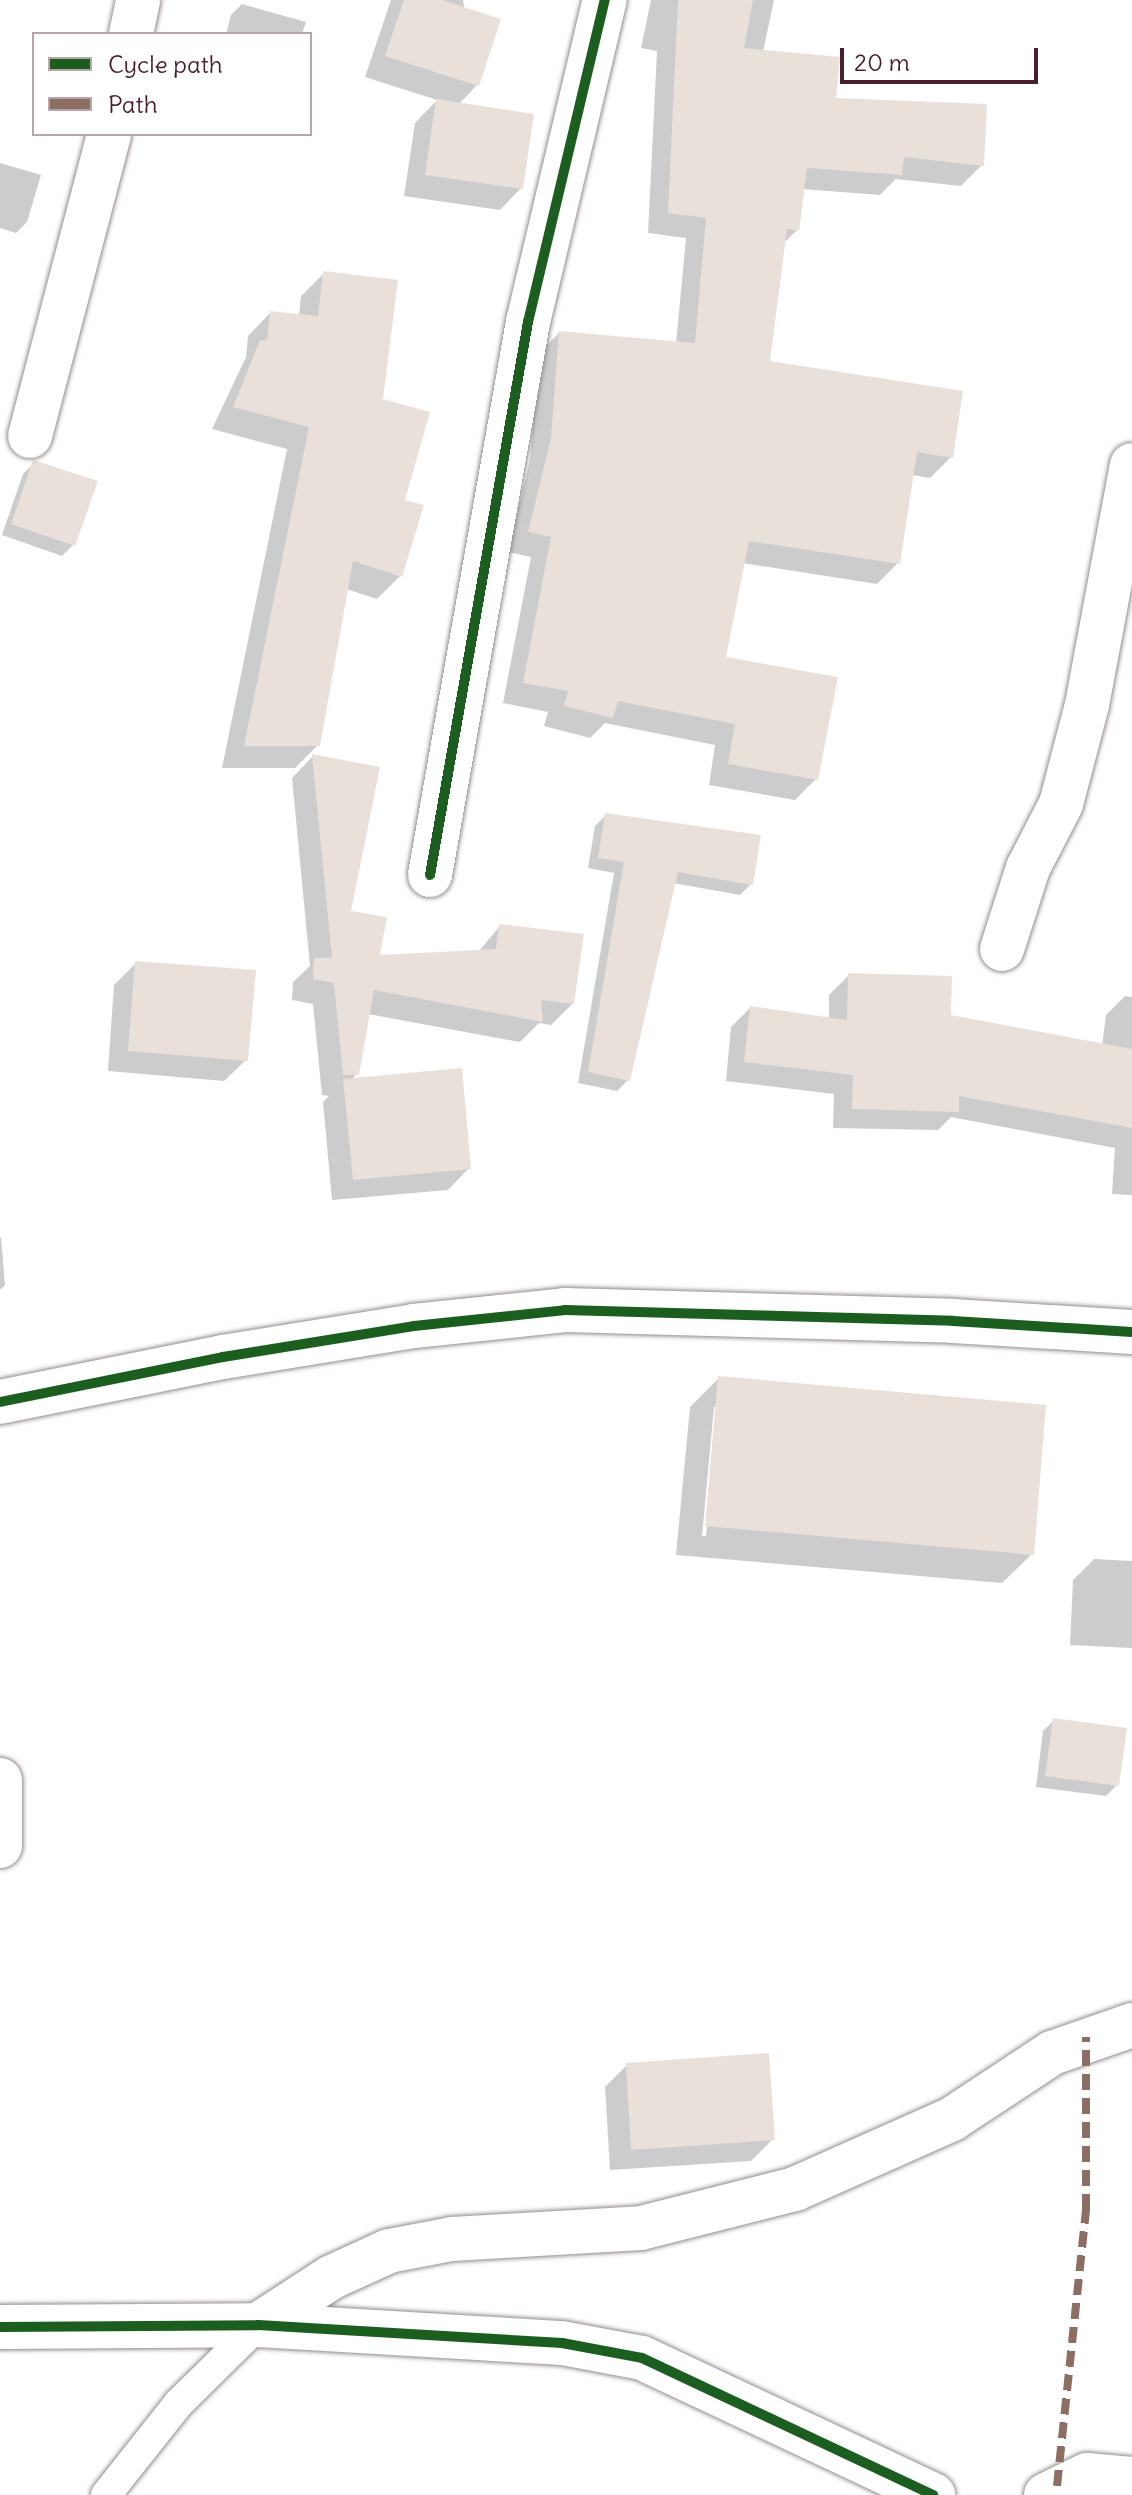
<!DOCTYPE html>
<html>
<head>
<meta charset="utf-8">
<style>
	body { margin:0 }
	#map { position:relative; width:1132px; height:2495px; overflow:hidden; background:#fff; font-family:Delius,sans-serif }
	div>[style] { position:absolute }
	[style*='--x'] { left:calc(var(--x)*1px); top:calc(var(--y)*1px); width:calc(var(--w)*1px); rotate:calc(var(--a)*1deg) }
	.shadow>* { inset:0; background:#0003 }
	.building>* { inset:0; background:#e9e0da }
	.roads { filter:drop-shadow(0 0 2px #948c8e) drop-shadow(0 0 2px #948c8e) }
	.service>* { height:30px; margin:-15px; padding:0 15px; transform-origin:15px; border-radius:15px; background:#fff }
	.minor>* { height:44px; margin:-22px; padding:0 22px; transform-origin:22px; border-radius:22px; background:#fff }
	.tertiary>* { height:44px; margin:-22px; padding:0 22px; transform-origin:22px; border-radius:22px; background:#fff }
	.quiet>* { height:8px; margin-top:-4px; transform-origin:0; background:repeating-linear-gradient(90deg,#8d6e63 0 16px,transparent 0 24px) }
	.cycleway>* { height:10px; margin:-5px; padding:0 5px; transform-origin:5px; border-radius:5px; background:#1b5e20 }
	span { translate:-50% -50%; white-space:nowrap; text-align:center; line-height:1.15; -webkit-text-stroke:7px #fff; paint-order:stroke }
	.legend { position:absolute; left:32px; top:32px; width:280px; height:104px; box-sizing:border-box; background:#fff; border:2px solid #b7a5aa; margin:0; padding:10px 14px; list-style:none; font-size:24px; color:#4a1f2b }
	.legend li { display:flex; align-items:center; gap:16px; height:40px }
	.legend b { width:40px; border:2px solid #b7a5aa }
	.scale { position:absolute; left:840px; top:48px; width:198px; height:36px; box-sizing:border-box; border:4px solid #4a1f2b; border-top:0; padding-left:10px; font-size:24px; line-height:28px; white-space:nowrap; color:#4a1f2b; -webkit-text-stroke:6px #fff; paint-order:stroke }
</style>
</head>
<body>
<div id="map">
	<div class="shadow">
		<div style="clip-path:polygon(391px 0,463px 0,477px 85px,458px 105px,521px 188px,500px 210px,404px 196px,415px 123px,437px 100px,365px 77px)"></div>
		<div style="clip-path:polygon(651px 0,774px 0,763px 52px,834px 99px,982px 165px,961px 186px,896px 179px,880px 195px,802px 189px,797px 230px,783px 244px,768px 363px,951px 457px,930px 478px,911px 475px,898px 563px,877px 584px,742px 563px,723px 658px,816px 779px,795px 800px,709px 785px,715px 745px,605px 723px,590px 738px,544px 726px,548px 712px,503px 703px,531px 557px,508px 552px,530px 460px,538px 354px,559px 333px,676px 344px,686px 238px,648px 233px,657px 51px,641px 48px)"></div>
		<div style="clip-path:polygon(242px 4px,306px 22px,302px 34px,226px 34px,231px 15px)"></div>
		<div style="clip-path:polygon(0 163px,41px 175px,27px 222px,16px 233px,0 228px)"></div>
		<div style="clip-path:polygon(324px 273px,381px 400px,403px 501px,400px 576px,377px 599px,346px 589px,318px 745px,295px 768px,222px 768px,287px 449px,212px 429px,246px 357px,248px 336px,270px 313px,299px 316px,301px 296px)"></div>
		<div style="clip-path:polygon(34px 463px,73px 545px,62px 556px,2px 535px,23px 474px)"></div>
		<div style="clip-path:polygon(313px 756px,348px 912px,378px 957px,478px 952px,500px 926px,573px 1003px,551px 1025px,539px 1023px,520px 1042px,368px 1014px,357px 1074px,351px 1080px,469px 1168px,448px 1190px,332px 1200px,323px 1102px,329px 1096px,322px 1095px,313px 1004px,292px 1000px,293px 982px,310px 966px,292px 778px)"></div>
		<div style="clip-path:polygon(606px 815px,751px 884px,740px 895px,673px 883px,628px 1080px,617px 1091px,578px 1083px,614px 873px,588px 868px,595px 826px)"></div>
		<div style="clip-path:polygon(136px 963px,246px 1060px,224px 1081px,108px 1071px,114px 985px)"></div>
		<div style="clip-path:polygon(849px 975px,949px 1017px,1102px 1046px,1106px 1015px,1125px 996px,1132px 997px,1132px 1195px,1112px 1194px,1115px 1148px,951px 1117px,938px 1130px,833px 1128px,834px 1094px,726px 1081px,731px 1027px,750px 1008px,829px 1019px,829px 995px)"></div>
		<div style="clip-path:polygon(1px 1237px,5px 1285px,0 1290px,0 1238px)"></div>
		<div style="clip-path:polygon(evenodd,719px 1378px,1032px 1554px,1002px 1583px,676px 1555px,690px 1407px,719px 1378px,714px 1407px,718px 1407px,706px 1536px,702px 1536px,714px 1407px)"></div>
		<div style="clip-path:polygon(1094px 1559px,1132px 1561px,1132px 1648px,1070px 1645px,1073px 1580px)"></div>
		<div style="clip-path:polygon(1054px 1720px,1117px 1785px,1106px 1796px,1036px 1787px,1043px 1731px)"></div>
		<div style="clip-path:polygon(627px 2065px,773px 2139px,751px 2161px,610px 2170px,605px 2087px)"></div>
	</div>
	<div class="building">
		<div style="clip-path:polygon(404px 0,442px 0,501px 19px,479px 86px,385px 56px)"></div>
		<div style="clip-path:polygon(678px 0,753px 0,744px 48px,840px 57px,836px 98px,987px 104px,984px 166px,904px 157px,902px 175px,807px 168px,799px 231px,787px 229px,770px 361px,963px 391px,953px 458px,917px 452px,900px 564px,749px 541px,726px 657px,838px 677px,818px 780px,728px 764px,735px 724px,618px 701px,613px 718px,564px 706px,568px 691px,523px 683px,551px 537px,528px 532px,551px 438px,559px 331px,695px 343px,706px 218px,668px 213px)"></div>
		<div style="clip-path:polygon(436px 99px,534px 114px,523px 189px,425px 175px)"></div>
		<div style="clip-path:polygon(323px 271px,398px 280px,383px 399px,430px 412px,405px 500px,424px 505px,402px 577px,353px 561px,320px 746px,244px 746px,309px 427px,233px 407px,260px 340px,267px 340px,270px 311px,318px 316px)"></div>
		<div style="clip-path:polygon(33px 460px,98px 481px,75px 546px,11px 524px)"></div>
		<div style="clip-path:polygon(312px 754px,380px 767px,351px 911px,387px 917px,380px 955px,496px 949px,499px 924px,584px 934px,574px 1004px,541px 1000px,543px 1022px,374px 990px,359px 1075px,343px 1075px,334px 983px,313px 979px,314px 958px,332px 958px)"></div>
		<div style="clip-path:polygon(605px 813px,761px 835px,753px 885px,678px 872px,630px 1081px,588px 1072px,624px 862px,598px 858px)"></div>
		<div style="clip-path:polygon(135px 961px,256px 970px,248px 1061px,128px 1051px)"></div>
		<div style="clip-path:polygon(848px 973px,952px 976px,951px 1015px,1132px 1049px,1132px 1128px,959px 1096px,959px 1112px,852px 1109px,853px 1075px,744px 1062px,750px 1006px,847px 1020px)"></div>
		<div style="clip-path:polygon(462px 1068px,471px 1169px,353px 1180px,343px 1079px)"></div>
		<div style="clip-path:polygon(718px 1376px,1046px 1405px,1034px 1555px,705px 1526px)"></div>
		<div style="clip-path:polygon(1053px 1718px,1127px 1728px,1119px 1786px,1045px 1776px)"></div>
		<div style="clip-path:polygon(769px 2053px,775px 2140px,631px 2150px,626px 2063px)"></div>
	</div>
	<div class="roads">
		<div class="service">
			<div style="--x:106;--y:2495;--w:116;--a:-51.6"></div>
			<div style="--x:178;--y:2404;--w:112;--a:-44.6"></div>
		</div>
		<div class="minor">
			<div style="--x:131;--y:34;--w:35;--a:-78"></div>
			<div style="--x:30;--y:436;--w:312;--a:-75.3"></div>
			<div style="--x:430;--y:875;--w:562;--a:-79.95"></div>
			<div style="--x:528;--y:322;--w:331;--a:-76.6"></div>
			<div style="--x:1002;--y:949;--w:85;--a:-72.2"></div>
			<div style="--x:1028;--y:868;--w:72;--a:-62.7"></div>
			<div style="--x:1061;--y:804;--w:102;--a:-75.3"></div>
			<div style="--x:1087;--y:705;--w:244;--a:-79.4"></div>
			<div style="--x:0;--y:1780;--w:66;--a:90"></div>
			<div style="--x:258;--y:2325;--w:88;--a:-33"></div>
			<div style="--x:332;--y:2277;--w:63;--a:-24.5"></div>
			<div style="--x:389;--y:2251;--w:64;--a:-10.8"></div>
			<div style="--x:452;--y:2239;--w:189;--a:-3.3"></div>
			<div style="--x:641;--y:2228;--w:159;--a:-14.2"></div>
			<div style="--x:795;--y:2189;--w:172;--a:-24"></div>
			<div style="--x:952;--y:2119;--w:120;--a:-33.4"></div>
			<div style="--x:1052;--y:2053;--w:85;--a:-19.3"></div>
			<div style="--x:0;--y:2327;--w:258;--a:-0.4"></div>
			<div style="--x:258;--y:2325;--w:305;--a:3.4"></div>
			<div style="--x:562;--y:2343;--w:81;--a:10.6"></div>
			<div style="--x:642;--y:2358;--w:322;--a:25.2"></div>
			<div style="--x:1046;--y:2495;--w:46;--a:-26"></div>
			<div style="--x:1087;--y:2475;--w:45;--a:5.1"></div>
		</div>
		<div class="tertiary">
			<div style="--x:0;--y:1402;--w:227;--a:-11.4"></div>
			<div style="--x:223;--y:1357;--w:193;--a:-9.2"></div>
			<div style="--x:414;--y:1326;--w:152;--a:-6"></div>
			<div style="--x:565;--y:1310;--w:388;--a:1.6"></div>
			<div style="--x:953;--y:1321;--w:179;--a:3.5"></div>
		</div>
	</div>
	<div class="quiet">
		<div style="--x:1057;--y:2486;--w:278;--a:-84"></div>
		<div style="--x:1086;--y:2210;--w:173;--a:-90"></div>
	</div>
	<div class="cycleway">
		<div style="--x:430;--y:875;--w:562;--a:-79.95"></div>
		<div style="--x:528;--y:322;--w:331;--a:-76.6"></div>
		<div style="--x:0;--y:1402;--w:227;--a:-11.4"></div>
		<div style="--x:223;--y:1357;--w:193;--a:-9.2"></div>
		<div style="--x:414;--y:1326;--w:152;--a:-6"></div>
		<div style="--x:565;--y:1310;--w:388;--a:1.6"></div>
		<div style="--x:953;--y:1321;--w:179;--a:3.5"></div>
		<div style="--x:0;--y:2327;--w:258;--a:-0.4"></div>
		<div style="--x:258;--y:2325;--w:305;--a:3.4"></div>
		<div style="--x:562;--y:2343;--w:81;--a:10.6"></div>
		<div style="--x:642;--y:2358;--w:322;--a:25.2"></div>
	</div>
	<ul class="legend">
	<li><b style="height:10px;background:#1b5e20"></b>Cycle path</li>
	<li><b style="height:10px;background:#8d6e63"></b>Path</li>
	</ul>
	<div class="scale">20 m</div>
</div>
</body>
</html>
